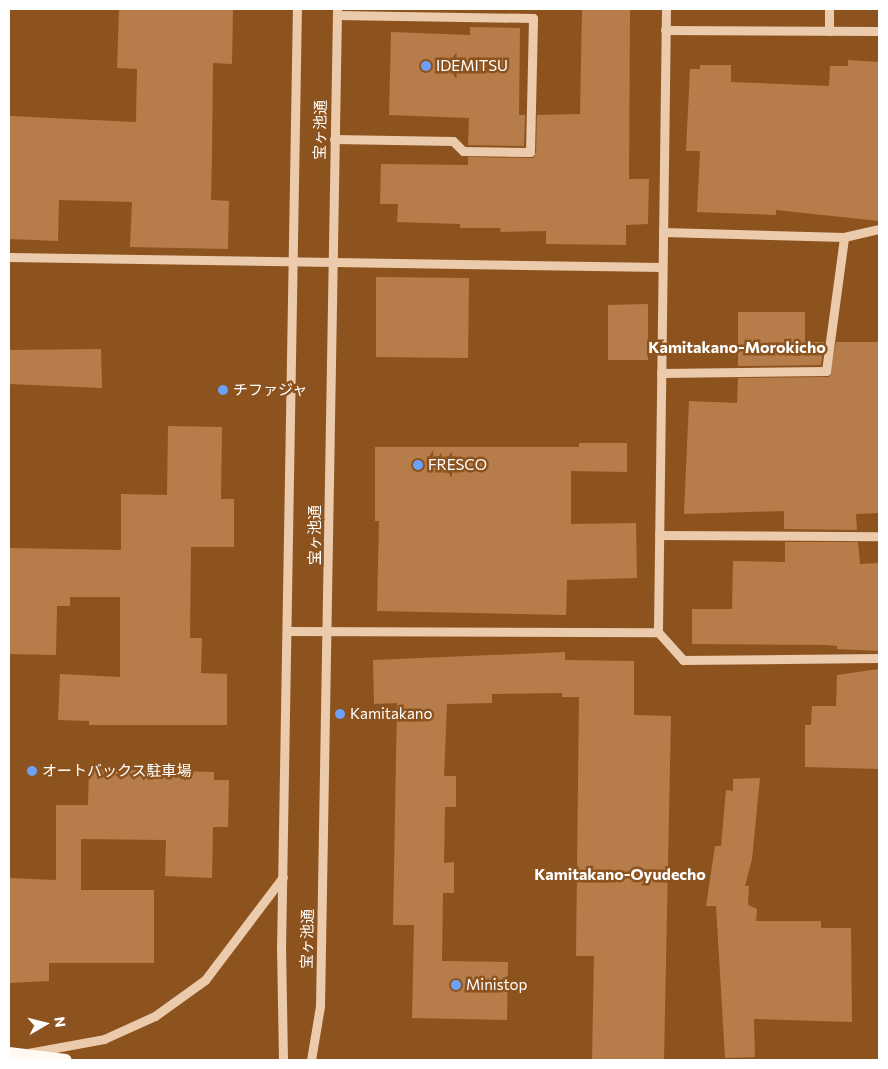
<!DOCTYPE html>
<html>
<head>
<meta charset="utf-8">
<style>
	body { margin:0 }
	#map { position:relative; width:888px; height:1069px; overflow:hidden; background:#8d531f; font-family:Commissioner,"Noto Sans JP",sans-serif }
	div>[style] { position:absolute }
	[style*='--x'] { left:calc(var(--x)*1px); top:calc(var(--y)*1px); width:calc(var(--w)*1px); rotate:calc(var(--a)*1deg) }
	.building>* { inset:0; background:#b67d4b }
	.minor>* { height:9px; margin:-4.5px; padding:0 4.5px; transform-origin:4.5px; border-radius:4.5px; background:#eccaac }
	.major>* { height:12px; margin:-6px; padding:0 6px; transform-origin:6px; border-radius:6px; background:#fff9f2 }
	.dots>* { width:14px; height:14px; translate:-50% -50%; box-sizing:border-box; border:2px solid #8d531f; border-radius:50% }
	span { translate:-50% -50%; white-space:nowrap; text-align:center; line-height:1.15; -webkit-text-stroke:5px #8d531f; paint-order:stroke }
	.poi-label { font-size:15px; color:#fff }
	.left { translate:0 -50%; text-align:left }
	.street-label { font-size:15px; color:#fff }
	.neighbourhood-label { font-size:16px; color:#fff; font-weight:700 }
	.frame { position:absolute; inset:0; border:10px solid #fff; pointer-events:none }
	.north { position:absolute; left:20px; top:999px; width:50px; height:50px; -webkit-text-stroke:4px #8d531f; paint-order:stroke; rotate:82deg; font-size:14px; font-weight:700; line-height:20px; text-align:center; color:#fff }
	.north::after { content:''; display:block; margin:auto; width:18px; height:22px; background:#fff; clip-path:polygon(50% 0,100% 100%,50% 72%,0 100%) }
</style>
</head>
<body>
<div id="map">
	<div class="building">
		<div style="clip-path:polygon(119px 9px,233px 9px,232px 64px,213px 63px,212px 152px,211px 200px,229px 201px,228px 249px,130px 247px,132px 202px,59px 200px,58px 241px,9px 239px,10px 116px,136px 122px,137px 69px,117px 68px)"></div>
		<div style="clip-path:polygon(582px 9px,630px 9px,629px 179px,649px 179px,648px 224px,626px 225px,626px 245px,546px 244px,546px 231px,501px 232px,500px 228px,460px 228px,460px 224px,397px 222px,398px 204px,380px 204px,381px 164px,468px 165px,468px 157px,533px 158px,536px 152px,537px 115px,580px 114px)"></div>
		<div style="clip-path:polygon(470px 27px,520px 28px,519px 115px,525px 115px,524px 146px,468px 145px,469px 118px,389px 115px,391px 32px,470px 35px)"></div>
		<div style="clip-path:polygon(848px 60px,879px 62px,879px 221px,776px 210px,776px 215px,697px 212px,700px 151px,686px 151px,690px 69px,700px 69px,700px 65px,731px 65px,731px 82px,829px 86px,830px 66px,848px 66px)"></div>
		<div style="clip-path:polygon(376px 277px,469px 278px,468px 358px,376px 357px)"></div>
		<div style="clip-path:polygon(648px 304px,648px 360px,608px 360px,608px 305px)"></div>
		<div style="clip-path:polygon(738px 312px,805px 312px,805px 342px,824px 342px,821px 365px,738px 366px)"></div>
		<div style="clip-path:polygon(836px 342px,879px 342px,879px 513px,856px 514px,857px 530px,784px 529px,784px 511px,684px 514px,689px 401px,737px 403px,738px 378px,829px 377px)"></div>
		<div style="clip-path:polygon(101px 349px,102px 388px,9px 384px,9px 350px)"></div>
		<div style="clip-path:polygon(168px 426px,222px 427px,221px 499px,234px 499px,234px 547px,191px 547px,190px 638px,202px 638px,201px 673px,227px 674px,227px 725px,89px 725px,89px 721px,58px 720px,60px 674px,120px 677px,120px 597px,70px 597px,70px 606px,57px 606px,56px 655px,9px 654px,9px 548px,121px 550px,121px 494px,167px 495px)"></div>
		<div style="clip-path:polygon(579px 443px,627px 443px,627px 472px,571px 471px,571px 524px,636px 523px,637px 578px,567px 580px,566px 615px,377px 611px,379px 521px,375px 521px,375px 447px,579px 447px)"></div>
		<div style="clip-path:polygon(785px 542px,858px 542px,860px 564px,879px 563px,879px 651px,837px 649px,837px 646px,827px 645px,692px 644px,692px 609px,732px 609px,733px 561px,785px 562px)"></div>
		<div style="clip-path:polygon(565px 652px,565px 660px,634px 661px,634px 715px,671px 716px,664px 1060px,592px 1060px,594px 956px,576px 956px,579px 697px,562px 697px,562px 693px,492px 694px,492px 703px,447px 704px,444px 776px,456px 776px,456px 807px,445px 807px,444px 863px,454px 862px,454px 893px,443px 893px,442px 961px,508px 962px,507px 1020px,412px 1018px,414px 925px,393px 925px,397px 703px,374px 704px,373px 660px)"></div>
		<div style="clip-path:polygon(879px 669px,879px 769px,805px 767px,805px 725px,811px 725px,812px 706px,836px 706px,837px 675px)"></div>
		<div style="clip-path:polygon(89px 769px,214px 772px,214px 780px,229px 780px,228px 827px,213px 827px,212px 878px,165px 876px,166px 840px,81px 839px,81px 890px,154px 890px,154px 963px,49px 963px,49px 981px,9px 983px,9px 878px,56px 880px,56px 805px,88px 805px)"></div>
		<div style="clip-path:polygon(760px 778px,752px 859px,745px 886px,749px 886px,748px 905px,757px 909px,756px 921px,821px 921px,821px 928px,851px 928px,852px 1022px,754px 1019px,755px 1057px,725px 1058px,716px 906px,706px 906px,715px 846px,721px 846px,726px 790px,733px 791px,733px 779px)"></div>
	</div>
	<div class="minor">
		<div style="--x:666;--y:9;--w:623;--a:90.74"></div>
		<div style="--x:658;--y:632;--w:38;--a:48"></div>
		<div style="--x:683;--y:660;--w:196;--a:-0.6"></div>
		<div style="--x:665;--y:30;--w:214;--a:0.3"></div>
		<div style="--x:829;--y:31;--w:22;--a:-90"></div>
		<div style="--x:334;--y:139;--w:119;--a:1"></div>
		<div style="--x:453;--y:141;--w:14;--a:45"></div>
		<div style="--x:463;--y:151;--w:67;--a:0.9"></div>
		<div style="--x:530;--y:152;--w:134;--a:-88.7"></div>
		<div style="--x:533;--y:18;--w:196;--a:-179.1"></div>
		<div style="--x:663;--y:232;--w:181;--a:1.6"></div>
		<div style="--x:844;--y:237;--w:36;--a:-13"></div>
		<div style="--x:9;--y:257;--w:653;--a:0.88"></div>
		<div style="--x:661;--y:373;--w:165;--a:-0.7"></div>
		<div style="--x:826;--y:371;--w:135;--a:-82.3"></div>
		<div style="--x:659;--y:535;--w:220;--a:0.3"></div>
		<div style="--x:287;--y:631;--w:371;--a:0.2"></div>
		<div style="--x:28;--y:1053;--w:77;--a:-10.4"></div>
		<div style="--x:104;--y:1039;--w:56;--a:-24.3"></div>
		<div style="--x:155;--y:1016;--w:62;--a:-35.8"></div>
		<div style="--x:205;--y:980;--w:129;--a:-52.9"></div>
		<div style="--x:283;--y:1060;--w:110;--a:-91"></div>
		<div style="--x:281;--y:950;--w:941;--a:-89.03"></div>
		<div style="--x:311;--y:1060;--w:55;--a:-80.5"></div>
		<div style="--x:320;--y:1006;--w:997;--a:-89.02"></div>
	</div>
	<div class="major">
		<div style="--x:9;--y:1053;--w:57;--a:7"></div>
	</div>
	<div class="dots">
		<div style="left:426px;top:66px;background:#6ca1fa"></div>
		<div style="left:223px;top:390px;background:#6ca1fa"></div>
		<div style="left:418px;top:465px;background:#6ca1fa"></div>
		<div style="left:340px;top:714px;background:#6ca1fa"></div>
		<div style="left:32px;top:771px;background:#6ca1fa"></div>
		<div style="left:456px;top:985px;background:#6ca1fa"></div>
	</div>
	<div class="poi-label">
		<span class="left" style="left:436px;top:66px">IDEMITSU</span>
		<span class="left" style="left:233px;top:390px">チファジャ</span>
		<span class="left" style="left:428px;top:465px">FRESCO</span>
		<span class="left" style="left:350px;top:714px">Kamitakano</span>
		<span class="left" style="left:42px;top:771px">オートバックス駐車場</span>
		<span class="left" style="left:466px;top:985px">Ministop</span>
	</div>
	<div class="street-label">
		<span style="left:320px;top:130px;rotate:-89deg">宝ヶ池通</span>
		<span style="left:315px;top:535px;rotate:-90deg">宝ヶ池通</span>
		<span style="left:307px;top:939px;rotate:-89deg">宝ヶ池通</span>
	</div>
	<div class="neighbourhood-label">
		<span style="left:737px;top:347px">Kamitakano-Morokicho</span>
		<span style="left:620px;top:874px">Kamitakano-Oyudecho</span>
	</div>
	<div class="frame"></div>
	<div class="north">N</div>
</div>
</body>
</html>
